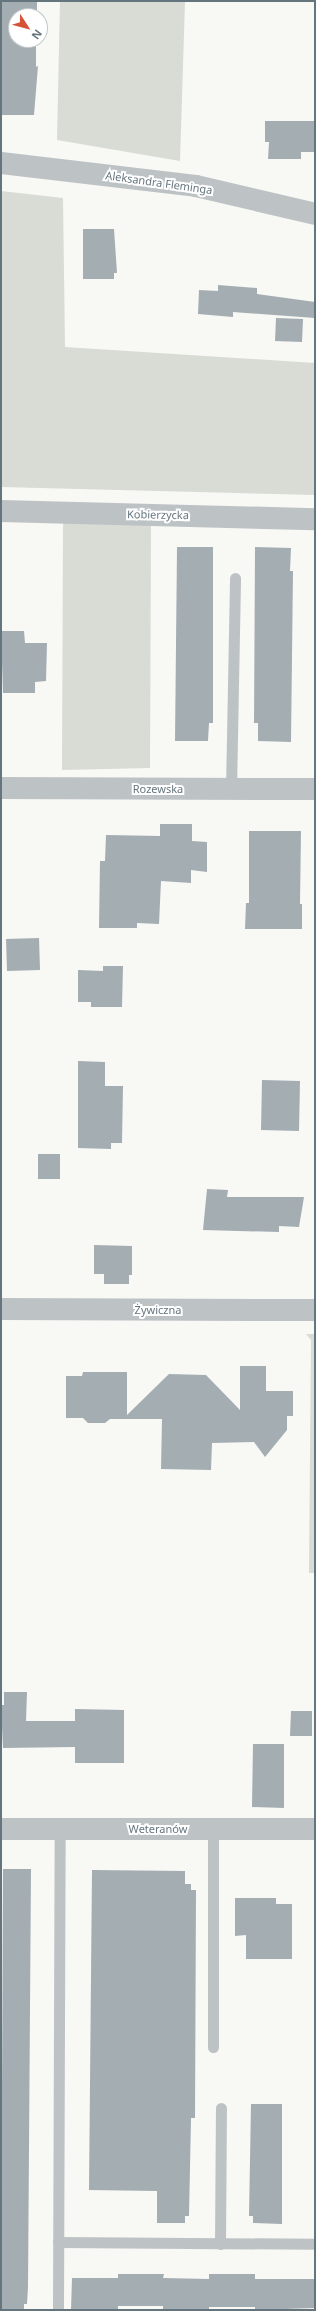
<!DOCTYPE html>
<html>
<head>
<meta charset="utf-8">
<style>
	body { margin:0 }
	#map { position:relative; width:316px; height:2311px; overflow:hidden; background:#f8f8f5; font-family:"Noto Sans",sans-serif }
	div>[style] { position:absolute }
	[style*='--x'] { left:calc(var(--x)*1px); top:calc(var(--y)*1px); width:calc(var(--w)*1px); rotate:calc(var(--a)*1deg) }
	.green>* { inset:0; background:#d8dcd5 }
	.building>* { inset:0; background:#a4adb2 }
	.lane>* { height:11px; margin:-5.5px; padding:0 5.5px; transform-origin:5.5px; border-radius:5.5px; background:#bdc2c5 }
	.street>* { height:22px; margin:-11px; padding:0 11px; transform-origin:11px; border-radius:11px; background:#bdc2c5 }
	span { translate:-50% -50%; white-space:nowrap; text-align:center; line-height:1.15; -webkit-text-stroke:4px #fff; paint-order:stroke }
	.street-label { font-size:11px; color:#65757e }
	.frame { position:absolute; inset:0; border:2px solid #65757e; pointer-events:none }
	.north { position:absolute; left:8px; top:8px; width:40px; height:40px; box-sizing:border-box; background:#fff; border:1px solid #c1c8cb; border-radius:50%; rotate:126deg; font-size:11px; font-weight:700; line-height:16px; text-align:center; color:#65757e }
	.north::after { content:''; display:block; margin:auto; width:14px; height:18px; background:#d55438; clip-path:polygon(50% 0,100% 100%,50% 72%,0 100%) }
</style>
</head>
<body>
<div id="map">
	<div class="green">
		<div style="clip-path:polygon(60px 1px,185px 1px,180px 161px,57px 140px)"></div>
		<div style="clip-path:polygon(1px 191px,63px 198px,65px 347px,315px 363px,315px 495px,1px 487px)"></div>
		<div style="clip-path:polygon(63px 522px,151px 524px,150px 768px,62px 770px)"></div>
		<div style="clip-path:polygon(306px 1334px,315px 1334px,315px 1573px,309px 1573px,311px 1340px)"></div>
	</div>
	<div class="building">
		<div style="clip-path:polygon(1px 1px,37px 1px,37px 16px,16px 16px,16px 40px,36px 40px,36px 67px,38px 66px,34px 115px,1px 115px)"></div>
		<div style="clip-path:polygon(265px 121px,314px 121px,314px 152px,301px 152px,301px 159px,268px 159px,269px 142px,265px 142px)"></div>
		<div style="clip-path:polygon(83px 229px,114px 229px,117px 273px,114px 273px,114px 279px,83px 279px)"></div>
		<div style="clip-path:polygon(218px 285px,257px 288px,257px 294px,315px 302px,315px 318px,233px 312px,233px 317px,198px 314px,199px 290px,218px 291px)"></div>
		<div style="clip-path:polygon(276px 318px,303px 319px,302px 342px,275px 341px)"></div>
		<div style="clip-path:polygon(177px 547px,213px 547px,213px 723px,209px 723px,208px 741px,175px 741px)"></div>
		<div style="clip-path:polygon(255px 547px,291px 548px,290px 571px,293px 571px,291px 742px,258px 741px,258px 723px,254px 723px)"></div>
		<div style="clip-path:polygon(1px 631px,24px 631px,25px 643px,47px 643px,46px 681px,35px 682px,35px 693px,3px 693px)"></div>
		<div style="clip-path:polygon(160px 824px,192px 824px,192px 841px,207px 842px,207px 872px,191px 870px,191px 883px,161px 881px,159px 924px,137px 923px,137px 928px,99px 928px,100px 861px,105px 861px,106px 835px,160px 836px)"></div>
		<div style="clip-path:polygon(249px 831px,301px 831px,300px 904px,302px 904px,302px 929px,245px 929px,246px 903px,249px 903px)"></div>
		<div style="clip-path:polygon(39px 938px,40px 970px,7px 971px,6px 939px)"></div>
		<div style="clip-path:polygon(103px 966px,123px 966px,122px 1007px,91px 1007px,91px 1002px,78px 1002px,78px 970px,103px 971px)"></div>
		<div style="clip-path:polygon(78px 1061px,105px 1062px,105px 1086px,123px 1086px,122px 1143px,111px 1143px,111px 1149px,78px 1148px)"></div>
		<div style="clip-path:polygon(262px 1080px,300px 1081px,299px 1131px,261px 1130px)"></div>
		<div style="clip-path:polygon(38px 1154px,60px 1154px,60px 1179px,38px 1179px)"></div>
		<div style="clip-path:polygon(207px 1189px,228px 1190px,227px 1197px,304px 1197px,299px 1227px,279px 1226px,279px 1232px,203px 1230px)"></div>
		<div style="clip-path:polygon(94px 1245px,132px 1246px,132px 1275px,129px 1275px,129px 1284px,104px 1284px,104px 1274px,94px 1274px)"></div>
		<div style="clip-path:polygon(240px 1366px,266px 1366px,266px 1391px,293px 1391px,293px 1416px,287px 1416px,287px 1430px,265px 1457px,254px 1442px,212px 1443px,211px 1470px,161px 1469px,162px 1419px,110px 1419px,105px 1423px,88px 1423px,83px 1418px,66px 1418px,66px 1376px,82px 1376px,83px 1372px,127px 1372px,127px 1415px,169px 1374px,206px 1375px,240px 1410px)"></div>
		<div style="clip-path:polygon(4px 1692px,27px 1692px,26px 1721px,75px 1721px,75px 1709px,124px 1710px,124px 1763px,75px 1763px,75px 1747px,3px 1748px,1px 1705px,4px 1705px)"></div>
		<div style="clip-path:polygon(291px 1711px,312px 1711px,312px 1736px,290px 1736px)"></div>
		<div style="clip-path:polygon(253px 1744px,284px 1744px,284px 1808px,252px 1807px)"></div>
		<div style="clip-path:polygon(3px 1869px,31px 1869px,28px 2287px,27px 2304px,24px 2304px,24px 2310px,1px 2310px)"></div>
		<div style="clip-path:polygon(92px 1870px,185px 1871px,185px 1884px,191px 1884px,191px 1890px,196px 1890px,195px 2118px,191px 2118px,189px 2216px,185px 2216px,185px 2223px,157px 2223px,157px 2191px,89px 2190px)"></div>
		<div style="clip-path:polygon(235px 1898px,276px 1898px,276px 1904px,292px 1904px,292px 1959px,246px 1959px,246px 1935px,235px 1936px)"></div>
		<div style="clip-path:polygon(251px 2104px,282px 2104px,282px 2224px,253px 2223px,253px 2216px,249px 2216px)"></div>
		<div style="clip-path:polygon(118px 2274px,164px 2274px,163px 2278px,209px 2279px,209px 2274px,255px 2274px,255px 2279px,315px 2279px,315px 2308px,255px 2310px,255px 2307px,209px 2307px,209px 2310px,163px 2310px,163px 2306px,118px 2306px,118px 2310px,71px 2310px,72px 2278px,118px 2278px)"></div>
	</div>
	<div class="lane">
		<div style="--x:231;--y:789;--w:211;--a:-88.9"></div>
		<div style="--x:213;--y:1829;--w:218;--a:90"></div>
		<div style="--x:58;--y:2242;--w:257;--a:0.4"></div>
		<div style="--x:220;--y:2244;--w:136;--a:-89.6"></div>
		<div style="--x:58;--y:2310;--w:481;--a:-89.8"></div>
	</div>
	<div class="street">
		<div style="--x:1;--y:163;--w:196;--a:6.7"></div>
		<div style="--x:196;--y:186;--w:122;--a:13.2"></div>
		<div style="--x:1;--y:511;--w:314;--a:1.5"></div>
		<div style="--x:1;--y:788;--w:314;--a:0.2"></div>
		<div style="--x:1;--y:1309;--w:314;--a:0.2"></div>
		<div style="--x:1;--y:1829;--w:314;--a:0"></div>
	</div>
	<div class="street-label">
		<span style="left:159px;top:183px;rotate:8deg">Aleksandra Fleminga</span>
		<span style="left:158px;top:515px;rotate:1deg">Kobierzycka</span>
		<span style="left:158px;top:789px">Rozewska</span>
		<span style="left:158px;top:1310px">Żywiczna</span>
		<span style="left:158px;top:1829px">Weteranów</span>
	</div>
	<div class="frame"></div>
	<div class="north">N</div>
</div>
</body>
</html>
